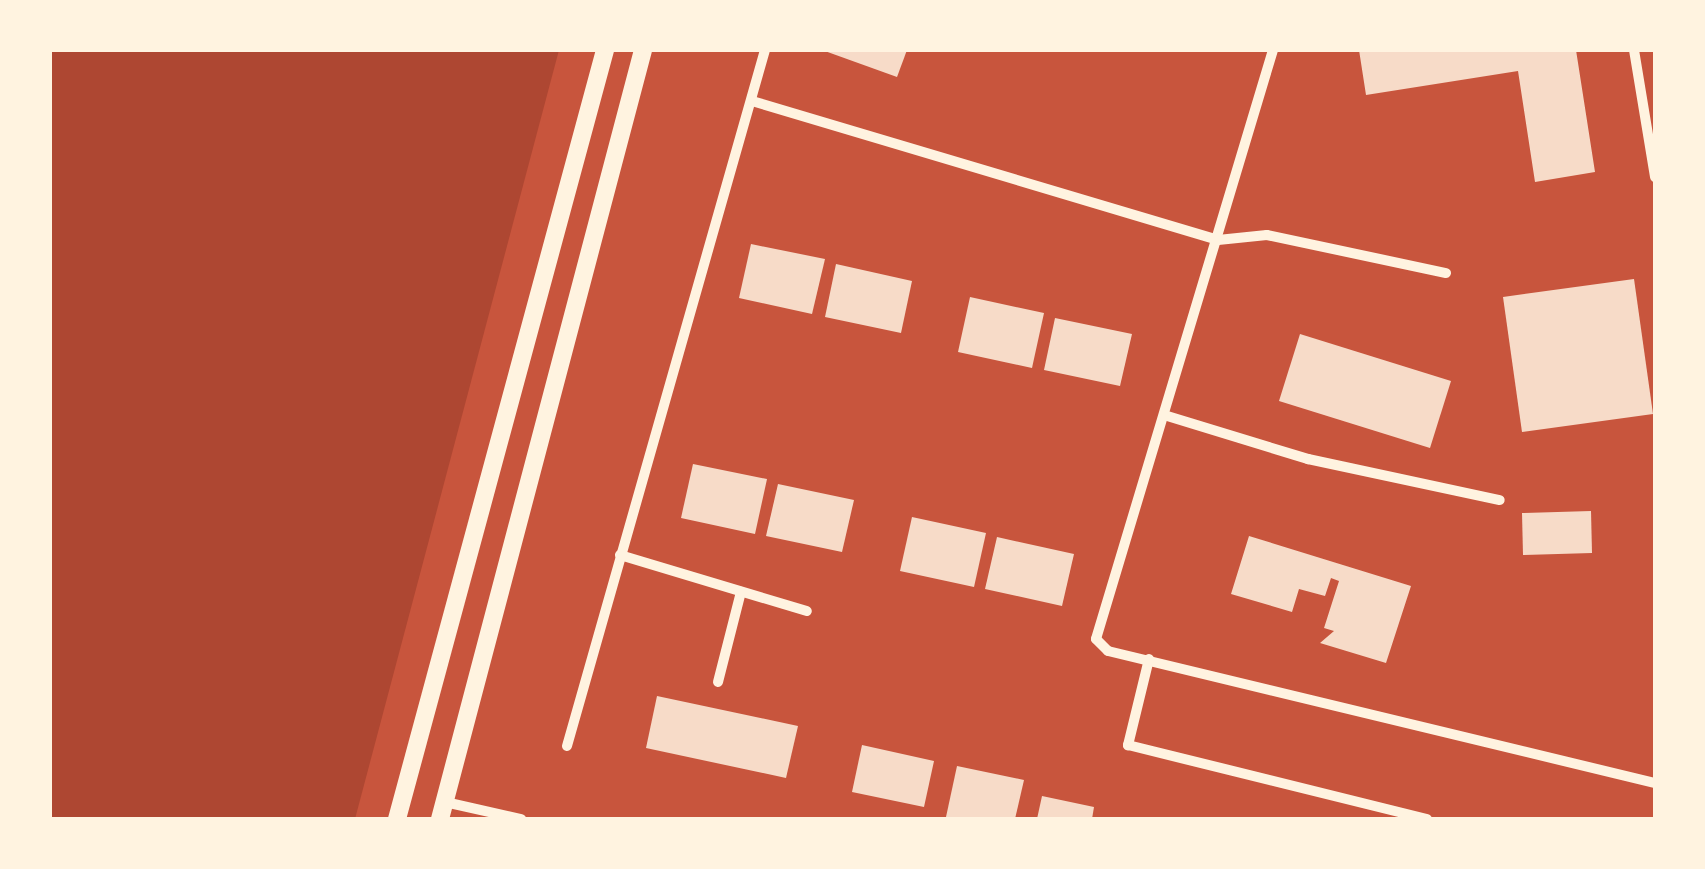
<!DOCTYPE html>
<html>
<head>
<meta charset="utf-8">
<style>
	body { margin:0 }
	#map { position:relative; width:1705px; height:869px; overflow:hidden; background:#c8553d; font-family:Helvetica,sans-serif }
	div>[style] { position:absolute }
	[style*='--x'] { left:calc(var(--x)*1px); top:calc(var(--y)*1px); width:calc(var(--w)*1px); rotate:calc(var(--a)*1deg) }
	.green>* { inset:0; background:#ae4732 }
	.building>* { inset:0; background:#f7dbc8 }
	.minor>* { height:10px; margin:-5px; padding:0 5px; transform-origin:5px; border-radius:5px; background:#fff3e0 }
	.secondary>* { height:18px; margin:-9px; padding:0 9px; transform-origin:9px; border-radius:9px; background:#fff3e0 }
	span { translate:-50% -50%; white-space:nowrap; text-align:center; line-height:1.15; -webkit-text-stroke:8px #fff3e0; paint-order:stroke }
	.frame { position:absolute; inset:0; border:52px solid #fff3e0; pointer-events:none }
</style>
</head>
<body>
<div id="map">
	<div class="green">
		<div style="clip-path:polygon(50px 50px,559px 50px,355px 819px,50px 819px)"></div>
	</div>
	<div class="building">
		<div style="clip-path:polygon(822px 50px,907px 50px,897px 77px)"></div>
		<div style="clip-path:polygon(1359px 50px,1576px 50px,1595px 172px,1535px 182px,1518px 71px,1366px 95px)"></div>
		<div style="clip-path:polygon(751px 244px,825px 259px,812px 314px,739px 298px)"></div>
		<div style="clip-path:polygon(836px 264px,912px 281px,901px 333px,825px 317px)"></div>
		<div style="clip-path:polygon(1634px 279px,1653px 414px,1522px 432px,1503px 297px)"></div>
		<div style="clip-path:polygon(970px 297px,1044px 313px,1032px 368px,958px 352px)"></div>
		<div style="clip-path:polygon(1055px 318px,1132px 334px,1120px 386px,1044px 370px)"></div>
		<div style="clip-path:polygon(1300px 334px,1451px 381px,1430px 448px,1279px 401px)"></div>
		<div style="clip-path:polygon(693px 464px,767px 479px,755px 534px,681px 518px)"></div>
		<div style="clip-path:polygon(778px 484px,854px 500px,842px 552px,766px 536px)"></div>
		<div style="clip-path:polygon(1591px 511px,1592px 553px,1523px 555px,1522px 513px)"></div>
		<div style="clip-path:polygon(912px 517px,986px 533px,974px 587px,900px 571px)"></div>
		<div style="clip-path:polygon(1249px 536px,1411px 586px,1386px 663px,1320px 643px,1334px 631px,1324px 628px,1339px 581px,1331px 578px,1325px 596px,1299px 589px,1292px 612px,1231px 594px)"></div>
		<div style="clip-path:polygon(997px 537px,1074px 554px,1062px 606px,985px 589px)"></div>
		<div style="clip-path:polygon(657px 696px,798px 726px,786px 778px,646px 748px)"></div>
		<div style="clip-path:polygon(862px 745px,934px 761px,924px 807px,852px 792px)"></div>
		<div style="clip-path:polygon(957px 766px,1024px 780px,1015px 819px,946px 817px)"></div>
		<div style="clip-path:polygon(1042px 796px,1094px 807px,1092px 819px,1037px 819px)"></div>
	</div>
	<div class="minor">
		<div style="--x:1273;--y:50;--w:615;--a:106.73"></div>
		<div style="--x:1096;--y:639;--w:17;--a:45"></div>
		<div style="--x:1108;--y:651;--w:563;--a:13.57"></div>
		<div style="--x:1634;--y:50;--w:129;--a:80.6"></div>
		<div style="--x:752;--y:101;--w:486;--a:16.6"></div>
		<div style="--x:1218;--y:240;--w:49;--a:-5.8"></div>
		<div style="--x:1267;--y:235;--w:183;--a:12"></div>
		<div style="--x:1164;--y:415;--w:151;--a:17"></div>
		<div style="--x:1308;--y:459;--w:196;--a:12.1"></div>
		<div style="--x:620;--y:555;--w:195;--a:16.7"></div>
		<div style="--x:1149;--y:659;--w:89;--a:103.7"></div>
		<div style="--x:1128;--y:745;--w:308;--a:13.9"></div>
		<div style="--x:718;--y:682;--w:93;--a:-75.7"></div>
		<div style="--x:567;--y:746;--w:724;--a:-74.12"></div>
		<div style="--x:445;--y:802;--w:78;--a:12.6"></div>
	</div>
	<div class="secondary">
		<div style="--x:397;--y:819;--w:797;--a:-74.86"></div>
		<div style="--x:440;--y:819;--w:795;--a:-75.21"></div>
	</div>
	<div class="frame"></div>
</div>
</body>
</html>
